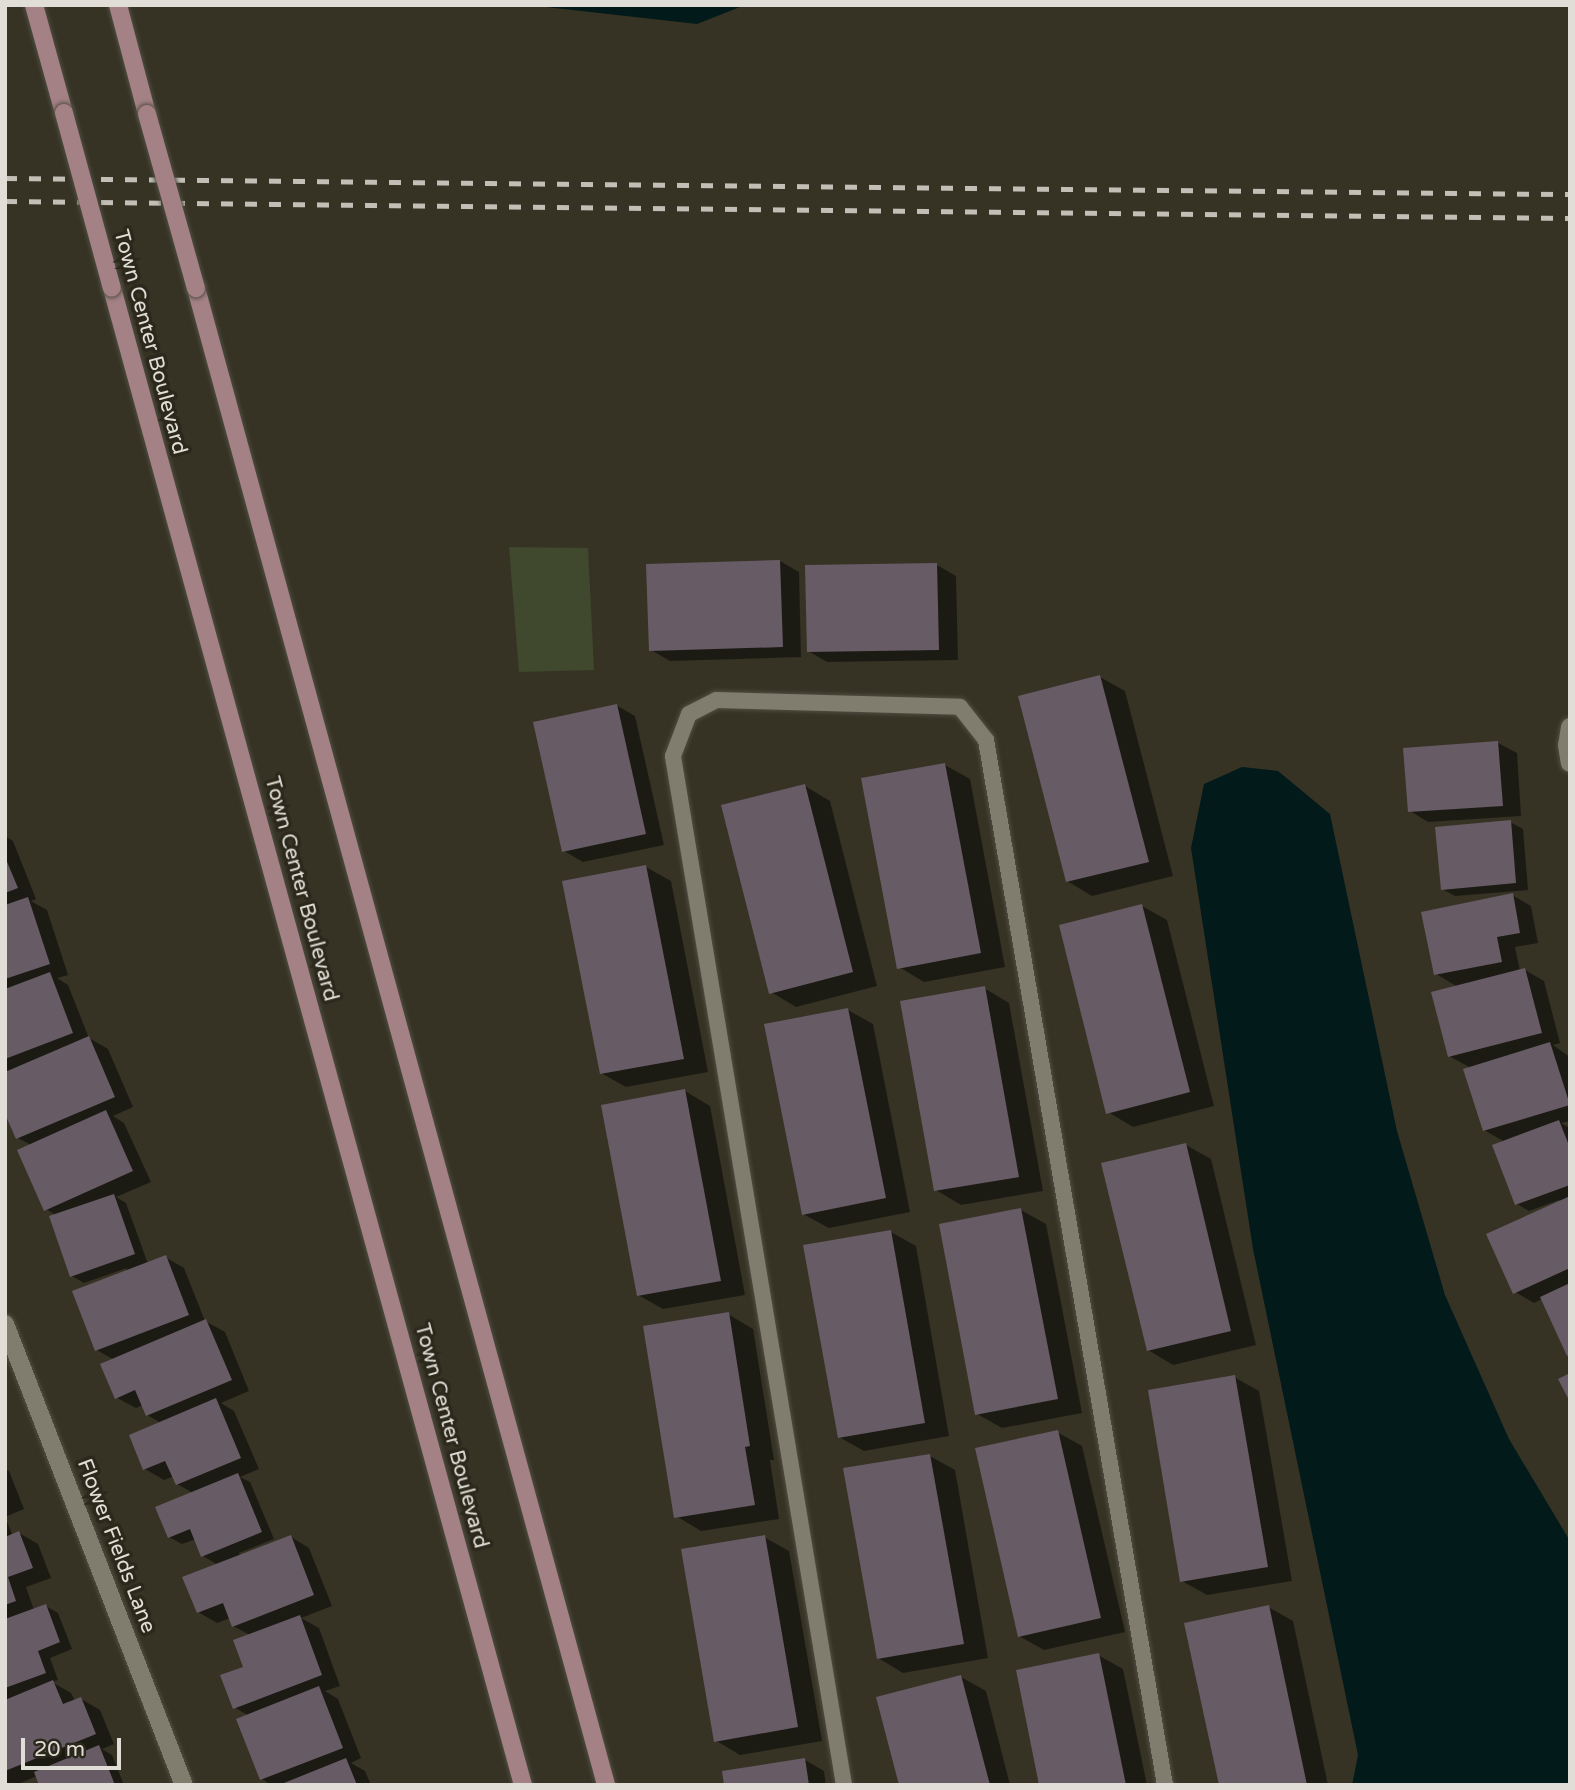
<!DOCTYPE html>
<html>
<head>
<meta charset="utf-8">
<style>
	body { margin:0 }
	#map { position:relative; width:1575px; height:1790px; overflow:hidden; background:#363325; font-family:"Varela Round",sans-serif }
	div>[style] { position:absolute }
	[style*='--x'] { left:calc(var(--x)*1px); top:calc(var(--y)*1px); width:calc(var(--w)*1px); rotate:calc(var(--a)*1deg) }
	.green>* { inset:0; background:#40492d }
	.water>* { inset:0; background:#031a1b }
	.shadow>* { inset:0; background:#0007 }
	.building>* { inset:0; background:#675b66 }
	.roads { filter:drop-shadow(0 0 2px #504e42) drop-shadow(0 0 2px #504e42) }
	.lane>* { height:16px; margin:-8px; padding:0 8px; transform-origin:8px; border-radius:8px; background:#817d6e }
	.street>* { height:18px; margin:-9px; padding:0 9px; transform-origin:9px; border-radius:9px; background:#817d6e }
	.secondary>* { height:18px; margin:-9px; padding:0 9px; transform-origin:9px; border-radius:9px; background:#a48185 }
	.rail>* { height:5px; margin-top:-2.5px; transform-origin:0; background:repeating-linear-gradient(90deg,#c1bfb6 0 12px,transparent 0 24px) }
	.bridges { filter:drop-shadow(0 0 2px #504e42) drop-shadow(0 0 2px #504e42) }
	.secondary-bridge>* { height:18px; margin:-9px; padding:0 9px; transform-origin:9px; border-radius:9px; background:#a48185 }
	span { translate:-50% -50%; white-space:nowrap; text-align:center; line-height:1.15; -webkit-text-stroke:7px #2c291c; paint-order:stroke }
	.street-label { font-size:21px; color:#e0ded6 }
	.frame { position:absolute; inset:0; border:7px solid #e0ded6; pointer-events:none }
	.scale { position:absolute; left:21px; top:1738px; width:100px; height:32px; box-sizing:border-box; border:4px solid #e0ded6; border-top:0; padding-left:9px; font-size:21px; line-height:24px; white-space:nowrap; color:#e0ded6; -webkit-text-stroke:5px #2c291c; paint-order:stroke }
</style>
</head>
<body>
<div id="map">
	<div class="green">
		<div style="clip-path:polygon(509px 547px,588px 548px,594px 670px,519px 672px)"></div>
	</div>
	<div class="water">
		<div style="clip-path:polygon(528px 5px,745px 5px,697px 24px)"></div>
		<div style="clip-path:polygon(1242px 767px,1278px 771px,1330px 814px,1397px 1131px,1445px 1295px,1509px 1439px,1570px 1541px,1570px 1785px,1352px 1785px,1358px 1755px,1253px 1249px,1191px 848px,1204px 784px)"></div>
	</div>
	<div class="shadow">
		<div style="clip-path:polygon(780px 561px,799px 572px,801px 657px,670px 661px,651px 650px)"></div>
		<div style="clip-path:polygon(937px 565px,956px 576px,958px 660px,827px 662px,808px 651px)"></div>
		<div style="clip-path:polygon(1100px 677px,1125px 691px,1173px 876px,1092px 896px,1067px 881px)"></div>
		<div style="clip-path:polygon(616px 705px,635px 716px,664px 845px,583px 862px,564px 851px)"></div>
		<div style="clip-path:polygon(1498px 743px,1517px 753px,1521px 816px,1428px 822px,1410px 811px)"></div>
		<div style="clip-path:polygon(945px 765px,970px 779px,1005px 967px,924px 982px,899px 967px)"></div>
		<div style="clip-path:polygon(805px 786px,830px 801px,877px 986px,796px 1007px,771px 992px)"></div>
		<div style="clip-path:polygon(1510px 822px,1523px 829px,1528px 890px,1455px 896px,1442px 889px)"></div>
		<div style="clip-path:polygon(5px 836px,13px 841px,36px 899px,31px 901px,47px 910px,68px 975px,57px 978px,68px 985px,89px 1038px,108px 1049px,133px 1107px,113px 1116px,124px 1123px,151px 1182px,116px 1197px,126px 1203px,148px 1264px,165px 1257px,184px 1268px,205px 1321px,225px 1332px,249px 1391px,221px 1403px,234px 1411px,259px 1469px,240px 1477px,250px 1482px,274px 1539px,239px 1553px,240px 1556px,291px 1537px,309px 1548px,332px 1606px,301px 1618px,319px 1628px,340px 1686px,325px 1691px,338px 1699px,361px 1758px,351px 1763px,365px 1771px,371px 1785px,271px 1785px,262px 1779px,249px 1716px,234px 1707px,250px 1635px,233px 1626px,230px 1618px,217px 1623px,198px 1612px,218px 1565px,203px 1556px,196px 1539px,182px 1544px,169px 1537px,193px 1493px,177px 1484px,174px 1476px,164px 1480px,145px 1469px,161px 1423px,147px 1415px,143px 1405px,136px 1408px,117px 1398px,114px 1360px,97px 1350px,127px 1268px,84px 1283px,72px 1276px,57px 1216px,46px 1209px,31px 1145px,18px 1138px,5px 1109px)"></div>
		<div style="clip-path:polygon(646px 867px,671px 881px,708px 1072px,626px 1087px,601px 1073px)"></div>
		<div style="clip-path:polygon(1512px 895px,1531px 906px,1538px 943px,1515px 947px,1520px 971px,1525px 970px,1544px 981px,1560px 1043px,1553px 1045px,1570px 1057px,1570px 1121px,1561px 1123px,1570px 1128px,1570px 1355px,1542px 1299px,1534px 1303px,1515px 1292px,1561px 1202px,1559px 1200px,1529px 1211px,1517px 1204px,1505px 1142px,1484px 1130px,1471px 1068px,1449px 1056px,1458px 987px,1436px 974px)"></div>
		<div style="clip-path:polygon(1142px 906px,1167px 920px,1214px 1106px,1133px 1127px,1108px 1112px)"></div>
		<div style="clip-path:polygon(984px 988px,1009px 1003px,1043px 1191px,961px 1205px,936px 1190px)"></div>
		<div style="clip-path:polygon(848px 1010px,873px 1024px,910px 1212px,829px 1228px,803px 1214px)"></div>
		<div style="clip-path:polygon(685px 1091px,710px 1106px,745px 1295px,663px 1309px,638px 1295px)"></div>
		<div style="clip-path:polygon(1186px 1145px,1211px 1159px,1256px 1345px,1173px 1365px,1148px 1350px)"></div>
		<div style="clip-path:polygon(1021px 1210px,1046px 1224px,1082px 1413px,1002px 1428px,977px 1414px)"></div>
		<div style="clip-path:polygon(891px 1232px,916px 1246px,949px 1436px,864px 1451px,839px 1437px)"></div>
		<div style="clip-path:polygon(728px 1314px,753px 1329px,774px 1460px,770px 1460px,779px 1519px,701px 1531px,676px 1516px)"></div>
		<div style="clip-path:polygon(1234px 1377px,1259px 1391px,1292px 1581px,1207px 1595px,1182px 1581px)"></div>
		<div style="clip-path:polygon(1057px 1432px,1082px 1446px,1125px 1632px,1044px 1650px,1019px 1636px)"></div>
		<div style="clip-path:polygon(930px 1456px,955px 1470px,988px 1658px,903px 1673px,878px 1658px)"></div>
		<div style="clip-path:polygon(5px 1469px,9px 1471px,24px 1509px,5px 1517px,13px 1536px,19px 1533px,38px 1544px,51px 1578px,26px 1587px,34px 1610px,46px 1606px,58px 1613px,72px 1649px,50px 1658px,58px 1680px,52px 1682px,71px 1693px,75px 1701px,81px 1699px,100px 1710px,114px 1744px,102px 1749px,112px 1755px,124px 1785px,41px 1785px,37px 1776px,16px 1785px,5px 1782px)"></div>
		<div style="clip-path:polygon(764px 1537px,789px 1551px,822px 1741px,740px 1755px,715px 1740px)"></div>
		<div style="clip-path:polygon(1268px 1607px,1293px 1621px,1328px 1785px,1220px 1785px)"></div>
		<div style="clip-path:polygon(1098px 1655px,1123px 1669px,1147px 1785px,1041px 1785px)"></div>
		<div style="clip-path:polygon(961px 1677px,986px 1691px,1010px 1785px,901px 1785px)"></div>
		<div style="clip-path:polygon(805px 1760px,824px 1771px,826px 1785px,726px 1785px)"></div>
	</div>
	<div class="building">
		<div style="clip-path:polygon(780px 560px,783px 647px,649px 651px,646px 564px)"></div>
		<div style="clip-path:polygon(937px 563px,939px 650px,807px 652px,805px 565px)"></div>
		<div style="clip-path:polygon(1100px 675px,1149px 862px,1066px 882px,1018px 696px)"></div>
		<div style="clip-path:polygon(617px 704px,646px 834px,562px 852px,533px 722px)"></div>
		<div style="clip-path:polygon(1498px 741px,1503px 806px,1408px 812px,1403px 748px)"></div>
		<div style="clip-path:polygon(945px 763px,981px 953px,897px 969px,861px 778px)"></div>
		<div style="clip-path:polygon(805px 784px,853px 972px,769px 994px,721px 805px)"></div>
		<div style="clip-path:polygon(1511px 820px,1516px 883px,1441px 890px,1435px 827px)"></div>
		<div style="clip-path:polygon(5px 857px,18px 888px,5px 893px)"></div>
		<div style="clip-path:polygon(646px 865px,684px 1059px,600px 1074px,562px 881px)"></div>
		<div style="clip-path:polygon(1513px 893px,1520px 933px,1497px 937px,1502px 962px,1434px 975px,1421px 912px)"></div>
		<div style="clip-path:polygon(28px 897px,50px 964px,5px 979px,5px 905px)"></div>
		<div style="clip-path:polygon(1142px 904px,1190px 1092px,1106px 1114px,1059px 925px)"></div>
		<div style="clip-path:polygon(1525px 968px,1542px 1033px,1448px 1057px,1431px 992px)"></div>
		<div style="clip-path:polygon(50px 972px,73px 1033px,5px 1059px,5px 989px)"></div>
		<div style="clip-path:polygon(985px 986px,1019px 1177px,934px 1191px,900px 1001px)"></div>
		<div style="clip-path:polygon(848px 1008px,886px 1198px,802px 1215px,764px 1024px)"></div>
		<div style="clip-path:polygon(89px 1036px,115px 1097px,16px 1139px,5px 1114px,5px 1072px)"></div>
		<div style="clip-path:polygon(1550px 1042px,1570px 1105px,1483px 1131px,1463px 1069px)"></div>
		<div style="clip-path:polygon(685px 1089px,721px 1281px,637px 1296px,601px 1105px)"></div>
		<div style="clip-path:polygon(106px 1110px,133px 1171px,44px 1211px,17px 1150px)"></div>
		<div style="clip-path:polygon(1559px 1120px,1570px 1148px,1570px 1185px,1515px 1205px,1492px 1145px)"></div>
		<div style="clip-path:polygon(1186px 1143px,1231px 1331px,1147px 1351px,1101px 1163px)"></div>
		<div style="clip-path:polygon(114px 1194px,135px 1254px,70px 1277px,49px 1216px)"></div>
		<div style="clip-path:polygon(1570px 1196px,1570px 1268px,1513px 1294px,1486px 1234px)"></div>
		<div style="clip-path:polygon(1021px 1208px,1058px 1399px,975px 1415px,939px 1224px)"></div>
		<div style="clip-path:polygon(891px 1230px,925px 1423px,838px 1438px,803px 1245px)"></div>
		<div style="clip-path:polygon(166px 1255px,189px 1315px,95px 1351px,72px 1291px)"></div>
		<div style="clip-path:polygon(1570px 1283px,1570px 1354px,1567px 1356px,1540px 1297px)"></div>
		<div style="clip-path:polygon(729px 1312px,750px 1446px,745px 1447px,755px 1505px,674px 1518px,643px 1326px)"></div>
		<div style="clip-path:polygon(206px 1319px,232px 1380px,146px 1416px,135px 1390px,115px 1399px,100px 1364px)"></div>
		<div style="clip-path:polygon(1570px 1373px,1570px 1402px,1558px 1379px)"></div>
		<div style="clip-path:polygon(1235px 1375px,1268px 1567px,1180px 1582px,1148px 1390px)"></div>
		<div style="clip-path:polygon(216px 1398px,241px 1458px,176px 1485px,165px 1461px,143px 1470px,129px 1435px)"></div>
		<div style="clip-path:polygon(1058px 1430px,1101px 1618px,1018px 1637px,975px 1448px)"></div>
		<div style="clip-path:polygon(930px 1454px,964px 1644px,877px 1659px,843px 1468px)"></div>
		<div style="clip-path:polygon(238px 1473px,262px 1532px,201px 1557px,190px 1529px,168px 1538px,155px 1507px)"></div>
		<div style="clip-path:polygon(19px 1531px,33px 1568px,8px 1577px,16px 1601px,5px 1605px,5px 1537px)"></div>
		<div style="clip-path:polygon(291px 1535px,314px 1595px,232px 1627px,223px 1603px,197px 1613px,182px 1577px)"></div>
		<div style="clip-path:polygon(765px 1535px,798px 1727px,714px 1742px,681px 1549px)"></div>
		<div style="clip-path:polygon(46px 1604px,60px 1642px,38px 1651px,46px 1673px,5px 1688px,5px 1619px)"></div>
		<div style="clip-path:polygon(1269px 1605px,1307px 1785px,1219px 1785px,1184px 1623px)"></div>
		<div style="clip-path:polygon(300px 1615px,322px 1675px,233px 1709px,220px 1675px,243px 1667px,233px 1640px)"></div>
		<div style="clip-path:polygon(1099px 1653px,1126px 1785px,1039px 1785px,1016px 1670px)"></div>
		<div style="clip-path:polygon(961px 1675px,990px 1785px,899px 1785px,876px 1697px)"></div>
		<div style="clip-path:polygon(53px 1680px,63px 1704px,81px 1697px,96px 1734px,5px 1771px,5px 1700px)"></div>
		<div style="clip-path:polygon(319px 1686px,343px 1748px,260px 1780px,236px 1719px)"></div>
		<div style="clip-path:polygon(99px 1745px,115px 1785px,39px 1785px,34px 1772px)"></div>
		<div style="clip-path:polygon(346px 1758px,357px 1785px,279px 1785px)"></div>
		<div style="clip-path:polygon(805px 1758px,809px 1785px,724px 1785px,722px 1771px)"></div>
	</div>
	<div class="roads">
		<div class="lane">
			<div style="--x:844;--y:1785;--w:1043;--a:-99.44"></div>
			<div style="--x:673;--y:756;--w:45;--a:-69.1"></div>
			<div style="--x:689;--y:714;--w:30;--a:-27"></div>
			<div style="--x:716;--y:700;--w:244;--a:1.6"></div>
			<div style="--x:960;--y:707;--w:42;--a:51.8"></div>
			<div style="--x:986;--y:740;--w:1060;--a:80.28"></div>
		</div>
		<div class="street">
			<div style="--x:1570;--y:727;--w:18;--a:99"></div>
			<div style="--x:1567;--y:745;--w:18;--a:81"></div>
			<div style="--x:5;--y:1324;--w:495;--a:68.8"></div>
		</div>
		<div class="secondary">
			<div style="--x:34;--y:5;--w:112;--a:74.5"></div>
			<div style="--x:118;--y:5;--w:113;--a:75.1"></div>
			<div style="--x:112;--y:288;--w:1552;--a:74.65"></div>
			<div style="--x:196;--y:288;--w:1552;--a:74.68"></div>
		</div>
	</div>
	<div class="rail">
		<div style="--x:5;--y:178;--w:1565;--a:0.59"></div>
		<div style="--x:5;--y:201;--w:1565;--a:0.62"></div>
	</div>
	<div class="bridges">
		<div class="secondary-bridge">
			<div style="--x:64;--y:113;--w:181;--a:74.7"></div>
			<div style="--x:147;--y:114;--w:181;--a:74.3"></div>
		</div>
	</div>
	<div class="street-label">
		<span style="left:150px;top:342px;rotate:75deg">Town Center Boulevard</span>
		<span style="left:301px;top:889px;rotate:75deg">Town Center Boulevard</span>
		<span style="left:451px;top:1436px;rotate:75deg">Town Center Boulevard</span>
		<span style="left:116px;top:1546px;rotate:69deg">Flower Fields Lane</span>
	</div>
	<div class="frame"></div>
	<div class="scale">20 m</div>
</div>
</body>
</html>
